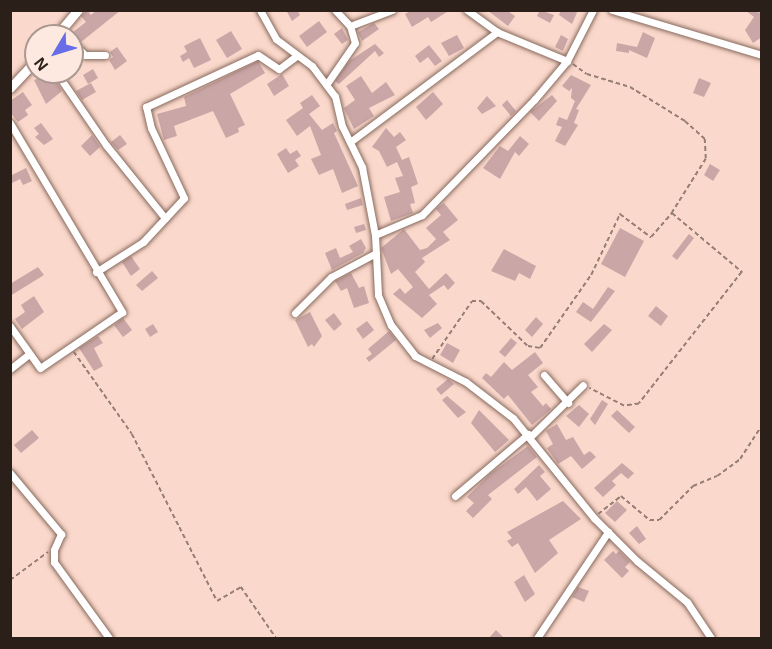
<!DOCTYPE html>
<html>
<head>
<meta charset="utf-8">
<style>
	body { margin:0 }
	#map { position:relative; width:772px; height:649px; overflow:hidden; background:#fad8cb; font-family:Arial,sans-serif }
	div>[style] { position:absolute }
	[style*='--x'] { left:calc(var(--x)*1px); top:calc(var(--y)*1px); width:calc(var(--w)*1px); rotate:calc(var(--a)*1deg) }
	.building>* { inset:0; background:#caa6a7 }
	.path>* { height:1.5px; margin-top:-0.75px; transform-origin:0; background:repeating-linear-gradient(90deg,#967e75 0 4.5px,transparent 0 7.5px) }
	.roads { filter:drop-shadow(0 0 2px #87695d) drop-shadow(0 0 2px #87695d) }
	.minor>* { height:7px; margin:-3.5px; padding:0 3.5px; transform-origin:3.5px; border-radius:3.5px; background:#fff }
	.tertiary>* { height:9px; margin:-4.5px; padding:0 4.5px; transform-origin:4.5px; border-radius:4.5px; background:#fff }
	span { translate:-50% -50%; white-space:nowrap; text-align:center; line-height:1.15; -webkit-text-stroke:4.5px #fee9e1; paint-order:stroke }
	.frame { position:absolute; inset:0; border:12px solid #2b1f1a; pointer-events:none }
	.north { position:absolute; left:24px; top:24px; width:60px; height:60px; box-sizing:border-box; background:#fee9e1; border:2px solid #aa9891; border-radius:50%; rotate:232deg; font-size:16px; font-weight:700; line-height:24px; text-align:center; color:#2b1f1a }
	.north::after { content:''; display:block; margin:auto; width:21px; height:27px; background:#666de6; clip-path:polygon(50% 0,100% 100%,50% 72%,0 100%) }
</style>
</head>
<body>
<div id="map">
	<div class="building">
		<div style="clip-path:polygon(87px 10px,91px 15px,97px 10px,121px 10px,81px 42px,73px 32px,86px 22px,81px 16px)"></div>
		<div style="clip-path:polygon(286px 10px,297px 10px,300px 15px,292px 21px)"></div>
		<div style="clip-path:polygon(412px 10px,450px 10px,431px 22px,428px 17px,412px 27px,405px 14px)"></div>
		<div style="clip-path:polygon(487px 10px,506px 10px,515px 16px,508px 26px)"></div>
		<div style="clip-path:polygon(540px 10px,554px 15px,550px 23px,537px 16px)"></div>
		<div style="clip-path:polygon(561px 10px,578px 10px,572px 24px,559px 15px)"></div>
		<div style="clip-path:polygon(745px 10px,762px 13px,762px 37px,753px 43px,745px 30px,754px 17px)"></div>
		<div style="clip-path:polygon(319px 21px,327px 32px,307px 47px,299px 36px)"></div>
		<div style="clip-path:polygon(374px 23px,379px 29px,362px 41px,358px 32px)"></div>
		<div style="clip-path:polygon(342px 28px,348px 40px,342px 44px,334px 34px)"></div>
		<div style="clip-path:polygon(231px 31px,242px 49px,227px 58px,216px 40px)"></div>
		<div style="clip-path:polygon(643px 32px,655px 38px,647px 58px,629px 50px,629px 53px,616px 51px,617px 43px,637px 47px)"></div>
		<div style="clip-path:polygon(457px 35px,464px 48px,449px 56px,441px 43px)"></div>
		<div style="clip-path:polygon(561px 35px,568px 39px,563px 51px,555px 47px)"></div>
		<div style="clip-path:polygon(200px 38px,211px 60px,194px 68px,189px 58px,183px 62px,180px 56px,187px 52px,184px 46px)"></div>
		<div style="clip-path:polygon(375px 44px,384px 53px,379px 57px,375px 51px,339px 84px,335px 81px,349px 61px)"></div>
		<div style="clip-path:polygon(429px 45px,442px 61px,435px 66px,428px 57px,420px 63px,415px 56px)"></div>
		<div style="clip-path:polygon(117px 47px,127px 61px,115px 70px,109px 60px,113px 57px,110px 52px)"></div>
		<div style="clip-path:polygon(258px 61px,265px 73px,230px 94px,245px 125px,238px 128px,239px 132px,226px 138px,213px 111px,174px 126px,177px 136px,164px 140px,157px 114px,186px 106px,184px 97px)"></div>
		<div style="clip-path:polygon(93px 69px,98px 78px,88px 84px,83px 75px)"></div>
		<div style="clip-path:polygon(50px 72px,62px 91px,46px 104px,34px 80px)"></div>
		<div style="clip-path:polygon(282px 74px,289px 86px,274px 96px,267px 84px)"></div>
		<div style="clip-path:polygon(571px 75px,591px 85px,576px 109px,579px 110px,574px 123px,578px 125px,565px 146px,555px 141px,562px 127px,556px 125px,559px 117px,567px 120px,575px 101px,571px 98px,572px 88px,569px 91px,562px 86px)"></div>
		<div style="clip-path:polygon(361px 76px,372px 93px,386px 82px,395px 95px,369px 108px,374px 116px,354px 129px,344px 108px,355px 100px,346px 86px)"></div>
		<div style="clip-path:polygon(699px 78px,711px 83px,704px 97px,693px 93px)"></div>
		<div style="clip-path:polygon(91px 83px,96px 92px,82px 100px,76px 91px)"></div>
		<div style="clip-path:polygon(23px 92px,32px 105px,25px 110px,28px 115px,18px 122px,10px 112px,10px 101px)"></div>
		<div style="clip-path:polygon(433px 92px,443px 104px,426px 120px,416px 107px)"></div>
		<div style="clip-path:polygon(312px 95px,320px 106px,309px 114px,322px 130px,333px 123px,337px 131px,334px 133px,358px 186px,342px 193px,333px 169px,319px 175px,311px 159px,321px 155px,310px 126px,297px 136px,286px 120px,303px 108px,300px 103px)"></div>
		<div style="clip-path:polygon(552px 95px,557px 101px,539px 121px,530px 112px)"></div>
		<div style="clip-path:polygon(487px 96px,496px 106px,482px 114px,477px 108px)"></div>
		<div style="clip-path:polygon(507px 100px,516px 111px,511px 116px,502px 105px)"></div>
		<div style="clip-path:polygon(41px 123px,53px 139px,44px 145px,35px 137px,39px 134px,34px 128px)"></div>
		<div style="clip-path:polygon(386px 128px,394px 137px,400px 132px,406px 140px,396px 147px,402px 160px,409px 157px,418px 184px,411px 187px,415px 203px,410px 204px,413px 213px,391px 221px,384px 197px,400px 192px,395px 178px,403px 176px,397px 162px,387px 167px,379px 151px,372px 147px)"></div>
		<div style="clip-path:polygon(92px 135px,100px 147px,90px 156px,81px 146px)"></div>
		<div style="clip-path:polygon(120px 135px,127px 144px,118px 150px,111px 142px)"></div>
		<div style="clip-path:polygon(520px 136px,529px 144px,519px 156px,515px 152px,500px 179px,483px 168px,500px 146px,508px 151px)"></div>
		<div style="clip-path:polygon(286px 148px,290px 154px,297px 150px,301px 156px,295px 160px,299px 166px,288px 173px,277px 154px)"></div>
		<div style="clip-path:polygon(710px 164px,720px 170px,713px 181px,704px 175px)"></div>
		<div style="clip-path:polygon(26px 168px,32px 181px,23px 185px,20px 179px,12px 183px,10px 176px)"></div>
		<div style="clip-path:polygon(361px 198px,363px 205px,347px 210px,345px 204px)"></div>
		<div style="clip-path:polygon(444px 203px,458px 220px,443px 232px,450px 240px,422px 258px,425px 262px,415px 272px,429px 289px,446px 273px,455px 283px,448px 290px,444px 285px,429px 295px,437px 304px,422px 318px,393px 294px,400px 288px,405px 294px,413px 287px,398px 269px,391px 274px,381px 248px,404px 229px,420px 250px,427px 248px,436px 239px,426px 228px,441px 215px,436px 209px)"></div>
		<div style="clip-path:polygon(364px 224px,366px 230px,356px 233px,354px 227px)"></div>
		<div style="clip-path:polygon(620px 228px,644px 241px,625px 277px,601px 264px)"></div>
		<div style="clip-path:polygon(689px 234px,694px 238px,677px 260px,672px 256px)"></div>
		<div style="clip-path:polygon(361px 239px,366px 248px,363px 253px,332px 270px,325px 253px,336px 248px,340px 258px,353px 252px,349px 246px)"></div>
		<div style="clip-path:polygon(504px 249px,536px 266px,530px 279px,519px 273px,515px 281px,491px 271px)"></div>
		<div style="clip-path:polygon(131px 256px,140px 269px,131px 276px,122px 262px)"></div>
		<div style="clip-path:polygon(38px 267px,44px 275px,10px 296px,10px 284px)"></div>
		<div style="clip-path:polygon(152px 271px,158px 278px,142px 291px,136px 285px)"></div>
		<div style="clip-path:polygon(351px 273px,359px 288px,364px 286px,369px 303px,354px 308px,347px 288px,341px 291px,335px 281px)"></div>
		<div style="clip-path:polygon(608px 287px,615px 291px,591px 322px,576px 312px,583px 302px,593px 309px)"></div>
		<div style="clip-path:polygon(34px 296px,44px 312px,22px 329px,15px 319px,25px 312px,21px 305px)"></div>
		<div style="clip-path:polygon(656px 306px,668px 316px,661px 326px,648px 316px)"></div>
		<div style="clip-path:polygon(310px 312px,322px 336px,314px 347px,312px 344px,308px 347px,295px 320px)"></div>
		<div style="clip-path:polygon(334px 313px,342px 324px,334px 331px,325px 320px)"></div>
		<div style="clip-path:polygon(536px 317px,543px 324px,532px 337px,525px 330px)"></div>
		<div style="clip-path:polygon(123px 318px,132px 330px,123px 337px,114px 325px)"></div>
		<div style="clip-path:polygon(367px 321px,374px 330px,363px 339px,356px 329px)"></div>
		<div style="clip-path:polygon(438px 323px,442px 328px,430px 338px,424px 330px)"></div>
		<div style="clip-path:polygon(153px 324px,158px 332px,150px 337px,145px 329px)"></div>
		<div style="clip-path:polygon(604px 324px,612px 330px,592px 352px,584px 344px)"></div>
		<div style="clip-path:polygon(389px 331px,396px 340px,369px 362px,366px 358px,372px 354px,368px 349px)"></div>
		<div style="clip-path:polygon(98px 336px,103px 343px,94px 348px,103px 366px,94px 371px,79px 348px)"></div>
		<div style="clip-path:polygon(511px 338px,517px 343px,505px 357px,499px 352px)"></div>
		<div style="clip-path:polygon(447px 343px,460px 350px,453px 363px,440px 355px)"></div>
		<div style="clip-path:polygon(535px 352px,543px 363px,528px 375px,538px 387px,531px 392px,543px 406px,546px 403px,551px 409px,532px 425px,508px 395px,504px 399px,482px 378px,486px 373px,491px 377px,504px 362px,512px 370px)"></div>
		<div style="clip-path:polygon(448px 379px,454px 384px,441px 395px,436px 389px)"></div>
		<div style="clip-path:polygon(447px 396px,466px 412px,458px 418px,442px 400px)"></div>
		<div style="clip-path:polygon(602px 400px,608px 404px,595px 425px,590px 419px)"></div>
		<div style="clip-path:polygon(579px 405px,589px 414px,579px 427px,566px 416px)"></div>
		<div style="clip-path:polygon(479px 410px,509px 440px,495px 452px,471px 423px)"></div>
		<div style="clip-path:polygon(617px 410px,635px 427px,629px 433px,611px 416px)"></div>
		<div style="clip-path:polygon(557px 424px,566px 440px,573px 437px,584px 455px,590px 451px,596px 457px,582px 469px,571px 456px,558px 464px,547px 448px,553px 444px,546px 431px)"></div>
		<div style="clip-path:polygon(32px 430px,39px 438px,21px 453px,14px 445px)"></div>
		<div style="clip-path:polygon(528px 446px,537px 457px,488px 495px,492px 499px,473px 518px,466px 511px,474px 503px,467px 497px,490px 474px)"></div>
		<div style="clip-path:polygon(622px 463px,634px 473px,628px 479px,621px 473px,612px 481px,616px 485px,603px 497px,594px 488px)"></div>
		<div style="clip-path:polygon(539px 465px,545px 472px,540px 476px,551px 489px,537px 501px,526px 487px,518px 494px,514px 489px)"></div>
		<div style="clip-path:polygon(563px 501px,581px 519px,549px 540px,558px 553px,535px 573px,518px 543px,512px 547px,507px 541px,512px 538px,507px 532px)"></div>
		<div style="clip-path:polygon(617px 501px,627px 510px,615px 522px,605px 513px)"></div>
		<div style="clip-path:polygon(637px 526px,646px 539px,639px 544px,629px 533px)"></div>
		<div style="clip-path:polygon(613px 551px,616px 554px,619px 551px,630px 562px,625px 567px,629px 571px,622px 578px,604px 560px)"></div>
		<div style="clip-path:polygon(524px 575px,535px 594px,525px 602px,514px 582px)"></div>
		<div style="clip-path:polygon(578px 587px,589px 591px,584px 602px,572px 597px)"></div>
		<div style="clip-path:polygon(496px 630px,505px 639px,488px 639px)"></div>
	</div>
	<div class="path">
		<div style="--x:573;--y:64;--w:17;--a:36"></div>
		<div style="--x:587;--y:74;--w:45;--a:16.8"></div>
		<div style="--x:630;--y:87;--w:65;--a:31.7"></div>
		<div style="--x:685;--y:121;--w:27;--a:42"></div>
		<div style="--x:705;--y:139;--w:20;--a:87"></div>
		<div style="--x:706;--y:159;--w:64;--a:122.2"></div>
		<div style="--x:672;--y:213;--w:92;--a:40.1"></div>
		<div style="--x:742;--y:272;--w:167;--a:128"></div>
		<div style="--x:639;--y:404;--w:15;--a:172"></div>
		<div style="--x:624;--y:406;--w:39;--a:-153"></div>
		<div style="--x:74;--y:352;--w:100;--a:54.7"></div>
		<div style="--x:132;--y:434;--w:187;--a:63"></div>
		<div style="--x:217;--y:601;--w:28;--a:-30"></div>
		<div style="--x:241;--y:587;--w:62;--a:55.5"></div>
		<div style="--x:432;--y:359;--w:70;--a:-55.4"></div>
		<div style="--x:472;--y:301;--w:9;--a:0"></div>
		<div style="--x:481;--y:301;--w:65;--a:43.8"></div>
		<div style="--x:528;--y:346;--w:12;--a:9"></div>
		<div style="--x:540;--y:348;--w:89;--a:-55.1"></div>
		<div style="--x:591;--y:275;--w:68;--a:-64.6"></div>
		<div style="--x:620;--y:214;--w:39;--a:37"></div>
		<div style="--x:651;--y:237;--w:32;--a:-49"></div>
		<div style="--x:598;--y:514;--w:29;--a:-38"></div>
		<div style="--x:621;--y:496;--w:38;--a:40"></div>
		<div style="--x:650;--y:520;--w:9;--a:0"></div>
		<div style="--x:659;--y:520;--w:48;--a:-45"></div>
		<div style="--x:693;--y:486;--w:26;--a:-23"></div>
		<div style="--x:717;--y:476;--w:29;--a:-36"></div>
		<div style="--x:740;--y:459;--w:40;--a:-57.1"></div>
		<div style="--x:10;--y:580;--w:47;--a:-36.4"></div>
	</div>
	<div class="roads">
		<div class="minor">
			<div style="--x:260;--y:10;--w:33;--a:61"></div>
			<div style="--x:276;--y:39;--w:45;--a:36.9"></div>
			<div style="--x:312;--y:66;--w:38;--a:53"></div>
			<div style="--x:335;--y:96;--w:31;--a:77"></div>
			<div style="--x:342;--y:126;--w:46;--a:64"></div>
			<div style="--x:362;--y:167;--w:69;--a:79.2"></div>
			<div style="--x:375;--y:235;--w:60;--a:87.1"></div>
			<div style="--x:378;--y:295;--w:33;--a:67"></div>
			<div style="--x:391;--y:325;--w:39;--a:52"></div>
			<div style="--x:415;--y:356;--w:57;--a:27"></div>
			<div style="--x:466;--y:382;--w:59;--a:37.5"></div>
			<div style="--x:513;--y:418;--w:129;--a:51"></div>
			<div style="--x:594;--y:518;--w:61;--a:45"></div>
			<div style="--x:637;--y:561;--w:65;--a:39.4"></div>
			<div style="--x:687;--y:602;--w:43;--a:56.3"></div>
			<div style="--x:467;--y:10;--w:37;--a:36"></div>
			<div style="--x:612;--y:10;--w:157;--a:16.7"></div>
			<div style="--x:350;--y:26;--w:45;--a:-20.9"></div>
			<div style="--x:72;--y:42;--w:18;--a:45"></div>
			<div style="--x:85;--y:55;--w:20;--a:0"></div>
			<div style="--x:56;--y:72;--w:88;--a:55.6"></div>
			<div style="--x:106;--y:145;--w:94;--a:51.1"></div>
			<div style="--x:328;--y:82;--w:47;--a:-55.3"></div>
			<div style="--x:355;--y:43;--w:18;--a:-106"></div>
			<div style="--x:350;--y:26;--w:22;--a:-133"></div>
			<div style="--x:10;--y:123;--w:220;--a:59.3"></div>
			<div style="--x:122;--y:312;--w:99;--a:145.7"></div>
			<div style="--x:40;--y:368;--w:52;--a:-125.5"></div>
			<div style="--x:350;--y:142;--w:184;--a:-36.8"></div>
			<div style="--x:497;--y:32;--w:76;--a:22.5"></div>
			<div style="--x:375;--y:235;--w:51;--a:-23.1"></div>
			<div style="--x:422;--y:215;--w:161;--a:-45.8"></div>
			<div style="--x:534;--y:100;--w:51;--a:-49.8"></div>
			<div style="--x:567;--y:61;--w:57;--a:-63"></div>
			<div style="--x:96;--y:272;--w:56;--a:-32.6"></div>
			<div style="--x:143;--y:242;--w:60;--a:-47"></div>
			<div style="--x:184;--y:198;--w:77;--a:-115.2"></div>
			<div style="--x:151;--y:128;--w:22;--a:-103"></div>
			<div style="--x:146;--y:107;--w:123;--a:-24.9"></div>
			<div style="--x:258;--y:55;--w:25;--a:34"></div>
			<div style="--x:279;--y:69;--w:21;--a:-37"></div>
			<div style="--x:295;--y:313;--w:51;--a:-45"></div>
			<div style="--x:331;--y:277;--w:51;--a:-28.1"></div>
			<div style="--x:10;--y:369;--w:23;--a:-38"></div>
			<div style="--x:544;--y:375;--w:37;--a:49"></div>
			<div style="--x:530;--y:437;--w:74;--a:-44.5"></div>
			<div style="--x:10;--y:473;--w:80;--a:50.1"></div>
			<div style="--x:61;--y:534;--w:17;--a:114"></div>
			<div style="--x:54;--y:550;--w:12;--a:90"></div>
			<div style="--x:54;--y:562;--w:94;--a:54.1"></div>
			<div style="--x:455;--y:496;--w:96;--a:-40.3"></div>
			<div style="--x:537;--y:638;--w:128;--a:-56.2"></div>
		</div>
		<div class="tertiary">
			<div style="--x:56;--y:36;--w:34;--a:-50"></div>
			<div style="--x:10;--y:88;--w:38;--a:-47"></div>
		</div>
	</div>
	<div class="frame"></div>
	<div class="north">N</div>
</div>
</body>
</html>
